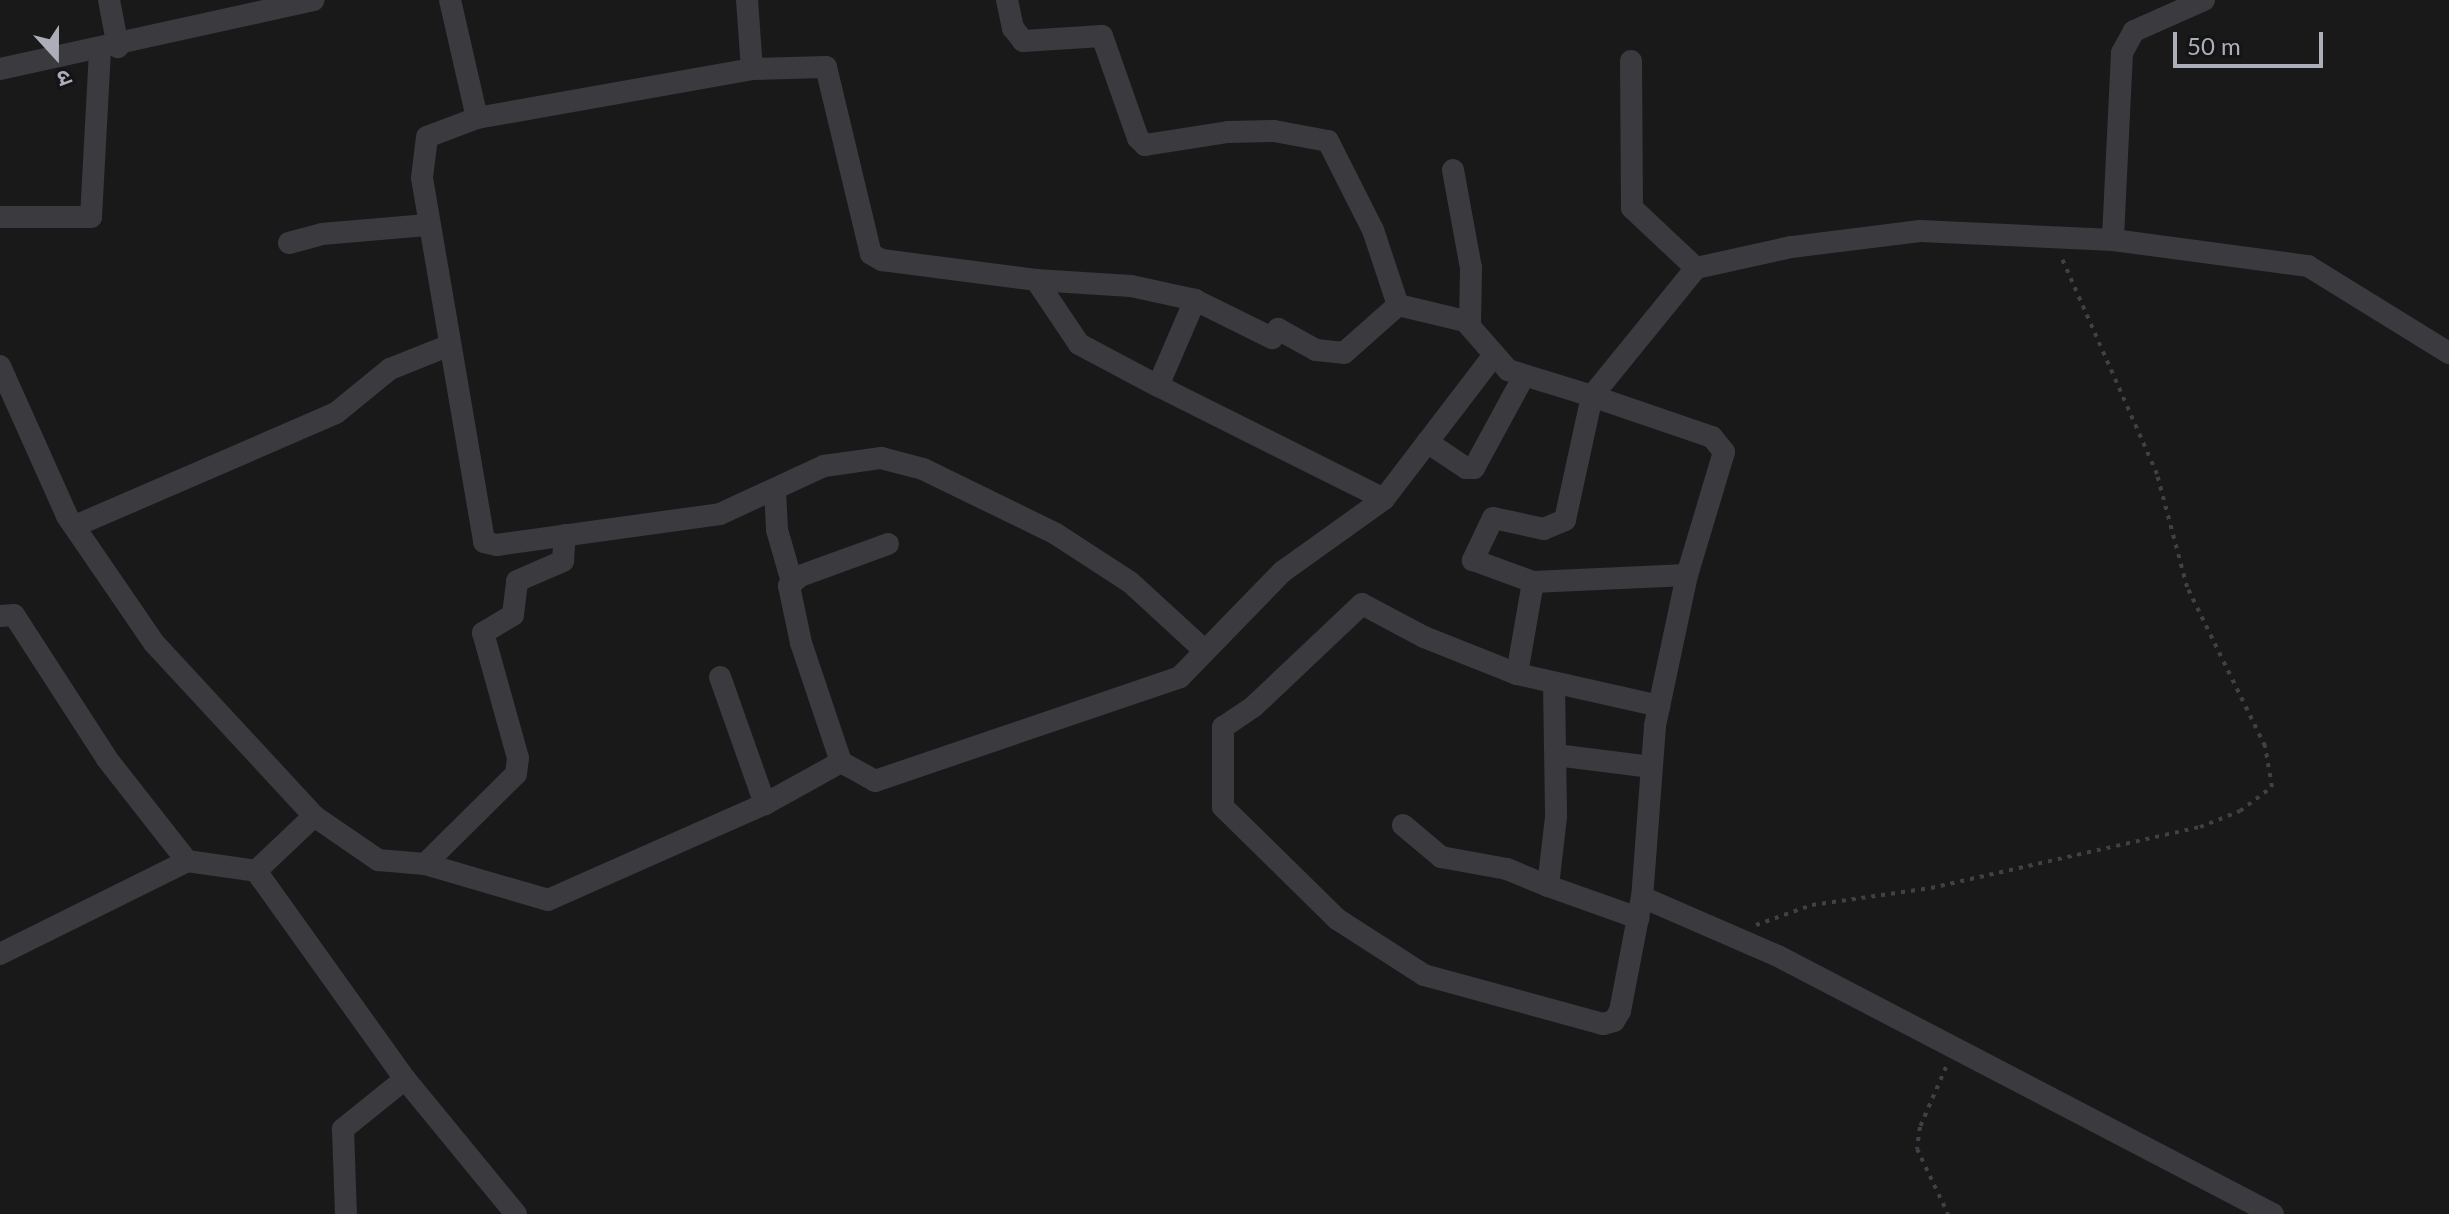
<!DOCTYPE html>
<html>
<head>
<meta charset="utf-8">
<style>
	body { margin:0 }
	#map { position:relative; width:2449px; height:1214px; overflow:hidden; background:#19191a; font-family:Lato,"Noto Sans Devanagari",sans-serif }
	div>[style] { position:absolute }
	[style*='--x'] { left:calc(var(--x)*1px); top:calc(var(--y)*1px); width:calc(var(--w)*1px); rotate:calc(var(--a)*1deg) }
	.path>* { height:4px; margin-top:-2px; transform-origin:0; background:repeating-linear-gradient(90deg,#404146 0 4px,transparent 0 10px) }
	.minor>* { height:22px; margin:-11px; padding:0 11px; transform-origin:11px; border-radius:11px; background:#3a3a3f }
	span { translate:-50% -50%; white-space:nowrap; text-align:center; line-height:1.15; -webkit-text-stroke:6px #141415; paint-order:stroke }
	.north { position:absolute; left:16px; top:16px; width:80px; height:80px; -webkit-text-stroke:6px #141415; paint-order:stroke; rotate:159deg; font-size:22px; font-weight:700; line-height:32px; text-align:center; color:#acafb9 }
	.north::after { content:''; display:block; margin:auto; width:28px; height:36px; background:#acafb9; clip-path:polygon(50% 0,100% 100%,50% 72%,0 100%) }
	.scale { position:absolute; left:2173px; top:32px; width:150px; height:36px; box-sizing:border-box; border:4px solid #acafb9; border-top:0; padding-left:10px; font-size:24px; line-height:28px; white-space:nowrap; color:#acafb9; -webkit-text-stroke:6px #141415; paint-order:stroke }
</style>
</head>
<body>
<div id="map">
	<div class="path">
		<div style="--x:1756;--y:925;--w:59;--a:-19.7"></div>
		<div style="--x:1812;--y:905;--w:120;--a:-8.1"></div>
		<div style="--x:1931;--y:888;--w:276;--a:-12.8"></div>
		<div style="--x:2200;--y:827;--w:43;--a:-21.8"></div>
		<div style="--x:2240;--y:811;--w:40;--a:-37"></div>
		<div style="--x:2272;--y:787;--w:42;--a:-99.7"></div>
		<div style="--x:2265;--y:746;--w:177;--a:-116.1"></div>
		<div style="--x:2187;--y:587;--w:117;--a:-104.9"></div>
		<div style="--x:2157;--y:474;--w:235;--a:-113.8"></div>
		<div style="--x:1946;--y:1067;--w:65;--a:113.4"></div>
		<div style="--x:1920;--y:1127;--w:22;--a:98"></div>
		<div style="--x:1917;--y:1149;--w:72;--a:64.5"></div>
	</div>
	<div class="minor">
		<div style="--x:109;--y:0;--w:48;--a:79.2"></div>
		<div style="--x:450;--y:0;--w:121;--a:77.1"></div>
		<div style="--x:477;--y:118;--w:53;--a:159.2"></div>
		<div style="--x:427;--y:137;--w:41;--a:97"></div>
		<div style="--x:422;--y:178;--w:369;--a:80.3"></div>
		<div style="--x:484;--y:542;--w:13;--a:13"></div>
		<div style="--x:497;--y:545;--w:225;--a:-7.9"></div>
		<div style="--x:720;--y:514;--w:115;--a:-24.8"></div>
		<div style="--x:824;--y:466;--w:58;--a:-8"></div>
		<div style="--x:881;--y:458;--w:43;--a:14.7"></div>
		<div style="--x:923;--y:469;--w:148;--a:26"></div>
		<div style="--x:1056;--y:534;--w:88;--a:33"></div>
		<div style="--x:1130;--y:582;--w:100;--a:42.6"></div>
		<div style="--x:747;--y:0;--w:69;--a:85.9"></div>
		<div style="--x:1007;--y:0;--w:29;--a:78"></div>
		<div style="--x:1013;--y:28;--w:16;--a:52"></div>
		<div style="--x:1023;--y:41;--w:79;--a:-3.6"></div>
		<div style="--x:1102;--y:36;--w:108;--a:70.6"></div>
		<div style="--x:1138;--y:138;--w:10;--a:45"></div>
		<div style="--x:1145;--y:145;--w:84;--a:-8.9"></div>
		<div style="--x:1228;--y:132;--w:46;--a:-1.2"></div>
		<div style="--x:1274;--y:131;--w:55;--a:10.5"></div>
		<div style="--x:1328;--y:141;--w:100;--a:63.2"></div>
		<div style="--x:1373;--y:230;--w:79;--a:71.6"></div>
		<div style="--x:2204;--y:0;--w:77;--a:156.1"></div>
		<div style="--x:2134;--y:31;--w:25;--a:119"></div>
		<div style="--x:2122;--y:53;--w:187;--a:92.8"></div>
		<div style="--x:2113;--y:240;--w:193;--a:-177.3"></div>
		<div style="--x:1920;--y:231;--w:130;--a:172.9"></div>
		<div style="--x:1791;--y:247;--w:97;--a:167.5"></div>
		<div style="--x:1696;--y:268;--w:165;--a:129.1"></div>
		<div style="--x:1592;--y:396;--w:127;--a:18.9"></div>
		<div style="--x:1712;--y:437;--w:19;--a:51"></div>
		<div style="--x:1724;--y:452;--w:128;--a:106.7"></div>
		<div style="--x:1687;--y:575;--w:154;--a:102"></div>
		<div style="--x:1655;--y:726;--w:171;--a:94.3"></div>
		<div style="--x:1642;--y:897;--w:148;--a:23.5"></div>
		<div style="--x:1778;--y:956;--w:558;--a:27.53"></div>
		<div style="--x:1631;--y:61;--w:147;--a:89.6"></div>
		<div style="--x:1632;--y:208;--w:88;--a:43.2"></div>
		<div style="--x:0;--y:69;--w:321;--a:-12.4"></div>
		<div style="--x:477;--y:118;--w:279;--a:-10.1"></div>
		<div style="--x:752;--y:69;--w:74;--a:-1.5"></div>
		<div style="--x:826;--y:67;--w:192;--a:76.5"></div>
		<div style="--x:871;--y:254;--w:13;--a:29"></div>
		<div style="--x:882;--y:260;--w:155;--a:7.4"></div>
		<div style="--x:1036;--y:280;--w:77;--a:56.1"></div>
		<div style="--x:1079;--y:344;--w:89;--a:28"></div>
		<div style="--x:1453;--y:170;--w:100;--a:79.6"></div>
		<div style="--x:1471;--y:268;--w:57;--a:91"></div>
		<div style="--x:0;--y:217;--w:91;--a:0"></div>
		<div style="--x:91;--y:217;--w:168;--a:-86.9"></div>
		<div style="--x:2113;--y:240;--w:197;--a:7.6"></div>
		<div style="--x:2308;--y:266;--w:166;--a:31.7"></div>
		<div style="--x:289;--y:243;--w:34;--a:-15"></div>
		<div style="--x:322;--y:234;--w:105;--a:-4.9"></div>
		<div style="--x:1036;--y:280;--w:95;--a:3.6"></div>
		<div style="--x:1131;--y:286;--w:66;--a:12.3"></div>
		<div style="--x:1494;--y:355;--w:181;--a:127.4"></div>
		<div style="--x:1384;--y:499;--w:253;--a:-153.4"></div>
		<div style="--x:1158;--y:386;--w:94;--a:-66.7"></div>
		<div style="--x:1195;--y:300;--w:86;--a:26.3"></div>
		<div style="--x:1272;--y:338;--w:11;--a:-56"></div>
		<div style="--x:1278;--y:329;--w:43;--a:28.9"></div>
		<div style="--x:1316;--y:350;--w:28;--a:6"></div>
		<div style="--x:1344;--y:353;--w:72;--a:-41.6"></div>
		<div style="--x:1398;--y:305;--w:69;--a:13.4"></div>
		<div style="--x:1465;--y:321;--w:65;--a:48.7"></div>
		<div style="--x:1508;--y:370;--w:88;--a:17.2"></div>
		<div style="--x:1592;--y:396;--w:127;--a:102.3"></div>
		<div style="--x:1565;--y:520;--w:23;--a:157"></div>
		<div style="--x:1544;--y:529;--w:52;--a:-167.8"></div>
		<div style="--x:1493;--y:518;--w:47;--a:115.5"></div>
		<div style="--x:1473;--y:560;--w:64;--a:20.1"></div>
		<div style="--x:1533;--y:582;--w:154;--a:-2.6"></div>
		<div style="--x:0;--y:366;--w:164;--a:65.9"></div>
		<div style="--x:67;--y:516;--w:154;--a:55.6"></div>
		<div style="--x:154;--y:643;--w:236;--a:47.2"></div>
		<div style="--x:314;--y:816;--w:78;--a:34.5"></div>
		<div style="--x:378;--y:860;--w:47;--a:4.9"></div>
		<div style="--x:425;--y:864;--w:128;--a:16.3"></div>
		<div style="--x:548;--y:900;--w:237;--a:-23.9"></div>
		<div style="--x:765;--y:804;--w:87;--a:-28.9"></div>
		<div style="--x:1427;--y:442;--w:47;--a:33.7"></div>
		<div style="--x:1466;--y:468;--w:8;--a:0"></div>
		<div style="--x:1474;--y:468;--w:105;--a:-61.5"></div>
		<div style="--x:775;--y:491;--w:39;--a:87"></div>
		<div style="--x:777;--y:530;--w:54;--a:73.9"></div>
		<div style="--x:75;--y:526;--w:284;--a:-23.4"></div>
		<div style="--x:336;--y:413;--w:70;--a:-39.2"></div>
		<div style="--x:390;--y:369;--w:65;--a:-21.8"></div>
		<div style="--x:888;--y:544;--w:94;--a:160"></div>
		<div style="--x:800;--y:576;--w:15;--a:138"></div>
		<div style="--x:789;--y:586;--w:58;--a:78.1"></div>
		<div style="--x:801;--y:643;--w:126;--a:71.4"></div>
		<div style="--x:841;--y:762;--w:39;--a:29"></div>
		<div style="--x:875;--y:781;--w:322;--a:-18.8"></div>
		<div style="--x:1180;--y:677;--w:146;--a:-45.8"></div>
		<div style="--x:1282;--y:572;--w:125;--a:-35.6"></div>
		<div style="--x:1533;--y:582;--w:93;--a:99.9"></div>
		<div style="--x:1517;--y:674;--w:146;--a:12.7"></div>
		<div style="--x:0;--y:616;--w:14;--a:-4"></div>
		<div style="--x:14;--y:615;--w:171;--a:57.1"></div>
		<div style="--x:107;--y:759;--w:130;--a:51.9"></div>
		<div style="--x:187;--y:861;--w:70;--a:8.2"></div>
		<div style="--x:256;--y:871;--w:80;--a:-43.5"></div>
		<div style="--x:1517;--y:674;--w:100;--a:-158.3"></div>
		<div style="--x:1424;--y:637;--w:70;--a:-152"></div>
		<div style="--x:1362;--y:604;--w:150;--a:136.6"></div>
		<div style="--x:1253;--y:707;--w:36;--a:146"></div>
		<div style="--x:1223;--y:727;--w:80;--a:90"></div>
		<div style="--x:1223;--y:807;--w:160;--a:44.5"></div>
		<div style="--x:1337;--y:919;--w:103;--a:32.8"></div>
		<div style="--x:1424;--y:975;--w:186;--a:15.3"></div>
		<div style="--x:1603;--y:1024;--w:11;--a:-15"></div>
		<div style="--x:1614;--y:1021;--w:12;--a:-59"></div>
		<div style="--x:1620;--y:1011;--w:116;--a:-79.1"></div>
		<div style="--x:720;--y:677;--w:135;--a:70.5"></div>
		<div style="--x:1554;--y:684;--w:133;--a:89.1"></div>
		<div style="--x:1556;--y:817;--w:69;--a:96.6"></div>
		<div style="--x:1548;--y:886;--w:96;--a:19.6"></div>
		<div style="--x:1556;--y:755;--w:96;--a:7.2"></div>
		<div style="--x:1403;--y:825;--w:50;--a:40.1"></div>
		<div style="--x:1441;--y:857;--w:67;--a:10.3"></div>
		<div style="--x:1507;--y:869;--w:44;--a:22.5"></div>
		<div style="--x:425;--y:864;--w:128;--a:-44.7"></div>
		<div style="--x:516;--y:774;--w:16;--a:-83"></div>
		<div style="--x:518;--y:758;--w:130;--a:-105.6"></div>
		<div style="--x:483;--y:633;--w:35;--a:-31"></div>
		<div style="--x:513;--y:615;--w:34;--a:-83"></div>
		<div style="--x:517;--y:581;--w:50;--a:-23.5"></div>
		<div style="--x:563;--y:561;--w:26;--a:-86"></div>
		<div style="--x:256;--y:871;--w:256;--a:54.4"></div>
		<div style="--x:405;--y:1079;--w:80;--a:141.1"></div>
		<div style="--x:343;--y:1129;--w:85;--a:88"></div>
		<div style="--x:0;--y:954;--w:209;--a:-26.4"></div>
		<div style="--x:405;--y:1079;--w:175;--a:50.6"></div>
	</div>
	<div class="north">उ</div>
	<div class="scale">50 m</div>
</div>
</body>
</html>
